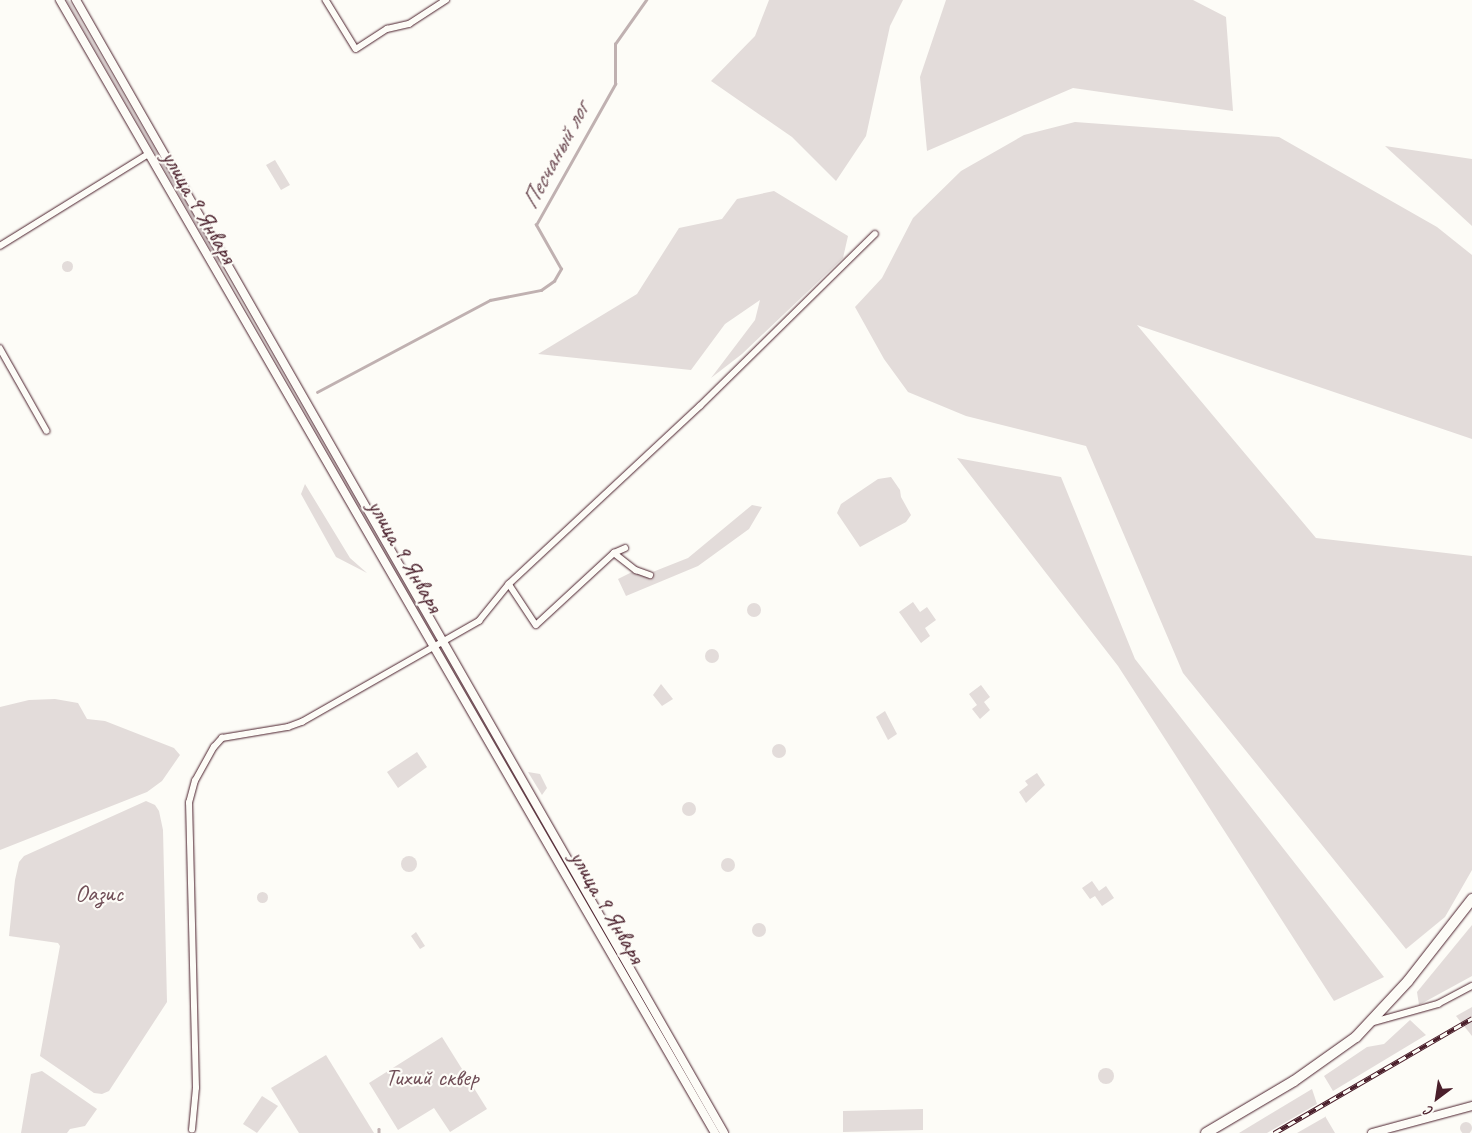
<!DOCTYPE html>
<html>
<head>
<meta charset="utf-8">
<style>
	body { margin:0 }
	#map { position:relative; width:1472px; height:1133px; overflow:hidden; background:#fdfcf7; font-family:Caveat,sans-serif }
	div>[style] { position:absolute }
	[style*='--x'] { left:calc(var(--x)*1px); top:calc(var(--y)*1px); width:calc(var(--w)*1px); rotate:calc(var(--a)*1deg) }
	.green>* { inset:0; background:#e3dcda }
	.round { border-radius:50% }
	.stream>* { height:2.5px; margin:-1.25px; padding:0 1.25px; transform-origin:1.25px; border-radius:1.25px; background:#c0b1b1 }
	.roads { filter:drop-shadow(0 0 1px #4a1f2b) drop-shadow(0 0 1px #4a1f2b) }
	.minor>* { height:5.5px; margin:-2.75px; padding:0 2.75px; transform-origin:2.75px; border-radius:2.75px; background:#fdfcf7 }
	.secondary>* { height:8px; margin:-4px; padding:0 4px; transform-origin:4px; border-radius:4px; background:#fdfcf7 }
	.trunk>* { height:10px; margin:-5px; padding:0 5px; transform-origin:5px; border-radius:5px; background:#fdfcf7 }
	.rail>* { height:4.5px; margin-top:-2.25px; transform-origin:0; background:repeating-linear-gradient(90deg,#fdfcf7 0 8px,#4a1f2b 0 16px); box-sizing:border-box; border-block:1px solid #4a1f2b }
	span { translate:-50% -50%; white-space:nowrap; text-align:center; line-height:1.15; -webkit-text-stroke:4.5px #fdfcf7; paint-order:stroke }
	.street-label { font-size:24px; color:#4a1f2b }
	.park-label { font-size:24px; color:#704e57 }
	.water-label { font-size:25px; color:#73525a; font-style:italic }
	.north { position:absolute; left:1412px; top:1073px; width:50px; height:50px; -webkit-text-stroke:4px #fdfcf7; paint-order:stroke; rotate:211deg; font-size:14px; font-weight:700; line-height:20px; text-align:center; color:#4a1f2b }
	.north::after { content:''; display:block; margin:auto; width:18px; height:22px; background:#4a1f2b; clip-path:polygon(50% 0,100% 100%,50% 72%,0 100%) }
</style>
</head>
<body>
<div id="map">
	<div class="green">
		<div style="clip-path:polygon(66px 0,69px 0,220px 261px,218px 263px)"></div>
		<div style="clip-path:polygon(769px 0,903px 0,890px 26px,866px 136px,836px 181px,792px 137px,711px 81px,755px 36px)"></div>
		<div style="clip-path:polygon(946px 0,1193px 0,1226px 17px,1233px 111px,1073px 88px,927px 151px,920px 77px)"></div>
		<div style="clip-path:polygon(1075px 122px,1279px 137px,1437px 227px,1472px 255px,1472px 439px,1137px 325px,1316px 538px,1472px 556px,1472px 870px,1445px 917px,1406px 949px,1183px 673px,1086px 446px,966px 416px,908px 392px,884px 359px,855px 307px,882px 278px,913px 218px,961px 171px,1024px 135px)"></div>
		<div style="clip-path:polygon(1385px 146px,1472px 159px,1472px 226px)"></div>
		<div style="clip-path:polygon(275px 160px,290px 185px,281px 190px,266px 165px)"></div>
		<div style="clip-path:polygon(774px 191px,848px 236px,843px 258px,742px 354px,711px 378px,755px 320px,760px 300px,725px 324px,691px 370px,538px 354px,637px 294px,679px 228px,722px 219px,737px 199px)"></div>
		<div class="round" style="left:61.5px;top:260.5px;width:11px;height:11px"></div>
		<div style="clip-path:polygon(957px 458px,1061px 477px,1135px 659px,1384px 977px,1334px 1001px,1118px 666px)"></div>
		<div style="clip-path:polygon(891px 477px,900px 490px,901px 497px,911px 515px,906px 522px,860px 547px,837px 513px,841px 504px,878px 479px)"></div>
		<div style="clip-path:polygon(305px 484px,350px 558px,367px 573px,336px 557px,301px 494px)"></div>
		<div style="clip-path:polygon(752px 505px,762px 507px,749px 529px,698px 566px,626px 596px,618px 579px,636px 570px,645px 575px,688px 558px)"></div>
		<div style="clip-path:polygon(913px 602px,920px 612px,927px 607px,936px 620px,925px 628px,930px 636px,921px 643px,899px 612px)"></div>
		<div class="round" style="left:747px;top:603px;width:14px;height:14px"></div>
		<div class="round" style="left:705px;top:649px;width:14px;height:14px"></div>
		<div style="clip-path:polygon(661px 684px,673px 699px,662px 706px,653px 695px)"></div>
		<div style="clip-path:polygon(981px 685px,990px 697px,984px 702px,990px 710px,980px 719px,972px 709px,977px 705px,969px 694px)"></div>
		<div style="clip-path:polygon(55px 699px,78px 703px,87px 719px,105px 721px,174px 748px,180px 755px,162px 781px,147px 792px,0 850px,0 707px,29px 700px)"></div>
		<div style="clip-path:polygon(885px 711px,897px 734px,888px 740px,876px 717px)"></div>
		<div class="round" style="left:772px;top:744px;width:14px;height:14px"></div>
		<div style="clip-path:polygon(417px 752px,427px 767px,398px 788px,387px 772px)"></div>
		<div style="clip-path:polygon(528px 772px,540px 774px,547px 788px,542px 795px)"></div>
		<div style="clip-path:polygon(1037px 773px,1045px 785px,1026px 803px,1019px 792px,1028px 785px,1025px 781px)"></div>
		<div style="clip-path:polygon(146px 801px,155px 805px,159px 811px,163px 830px,167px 1002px,109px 1091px,102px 1094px,94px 1093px,40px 1056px,60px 946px,58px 943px,9px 936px,15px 880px,19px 862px,24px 856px)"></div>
		<div class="round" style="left:682px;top:802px;width:14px;height:14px"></div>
		<div class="round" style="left:401px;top:856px;width:16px;height:16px"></div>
		<div class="round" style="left:721px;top:858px;width:14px;height:14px"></div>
		<div style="clip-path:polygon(1092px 881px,1099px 891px,1106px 886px,1114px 898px,1102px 906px,1095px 896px,1090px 899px,1082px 888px)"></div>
		<div class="round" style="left:256.5px;top:891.5px;width:11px;height:11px"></div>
		<div class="round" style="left:752px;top:923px;width:14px;height:14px"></div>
		<div style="clip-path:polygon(1472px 925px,1472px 976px,1419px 1005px,1417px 992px)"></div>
		<div style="clip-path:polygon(416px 932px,425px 946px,420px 949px,411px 936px)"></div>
		<div style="clip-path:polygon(1472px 1007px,1472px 1036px,1456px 1016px)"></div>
		<div style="clip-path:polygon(1410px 1020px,1426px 1035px,1333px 1091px,1324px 1076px,1367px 1047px,1384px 1044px)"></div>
		<div style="clip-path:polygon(442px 1037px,487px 1109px,450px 1132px,434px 1108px,398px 1130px,369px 1083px)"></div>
		<div style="clip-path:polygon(326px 1055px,374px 1133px,299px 1133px,271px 1088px)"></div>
		<div class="round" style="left:1098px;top:1068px;width:16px;height:16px"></div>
		<div style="clip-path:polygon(42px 1071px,97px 1109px,85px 1126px,70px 1129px,67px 1133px,21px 1133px,31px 1074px)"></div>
		<div style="clip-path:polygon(1312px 1089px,1317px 1104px,1267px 1133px,1239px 1133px)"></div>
		<div style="clip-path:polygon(262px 1096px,278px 1106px,257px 1133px,243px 1124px)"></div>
		<div style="clip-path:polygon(923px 1109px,923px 1130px,843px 1132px,843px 1111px)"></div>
		<div style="clip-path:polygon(1325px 1116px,1335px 1133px,1297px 1133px,1325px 1117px)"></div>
		<div class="round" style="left:1460px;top:1122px;width:12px;height:12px"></div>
	</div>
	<div class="stream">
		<div style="--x:317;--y:392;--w:196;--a:-28"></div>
		<div style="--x:490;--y:300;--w:52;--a:-11.1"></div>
		<div style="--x:541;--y:290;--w:16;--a:-35"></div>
		<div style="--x:554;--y:281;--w:14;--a:-60"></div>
		<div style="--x:561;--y:269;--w:51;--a:-119.6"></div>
		<div style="--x:536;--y:225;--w:162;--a:-60.7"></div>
		<div style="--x:615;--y:84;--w:40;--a:-90"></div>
		<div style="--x:615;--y:44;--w:54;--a:-54.8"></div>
		<div style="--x:379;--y:1129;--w:4;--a:90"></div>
	</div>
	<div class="roads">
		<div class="minor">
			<div style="--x:326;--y:0;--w:57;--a:58.5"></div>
			<div style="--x:356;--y:49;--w:37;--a:-33"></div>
			<div style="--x:387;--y:29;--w:23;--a:-13"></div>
			<div style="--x:409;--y:24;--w:44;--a:-33"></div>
			<div style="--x:0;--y:246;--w:173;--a:-31.8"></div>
			<div style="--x:0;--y:348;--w:95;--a:60.5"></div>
			<div style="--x:614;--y:553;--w:12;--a:-24"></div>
			<div style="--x:509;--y:584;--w:49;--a:56.6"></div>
			<div style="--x:536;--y:625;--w:106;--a:-42.7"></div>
			<div style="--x:614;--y:553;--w:28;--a:38"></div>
			<div style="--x:636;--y:570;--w:15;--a:20"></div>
			<div style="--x:1370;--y:1023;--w:71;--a:-15.6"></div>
			<div style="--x:1438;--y:1004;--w:38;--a:-28"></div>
			<div style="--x:192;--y:1130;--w:42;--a:-84.6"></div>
			<div style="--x:196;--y:1088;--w:285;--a:-91.4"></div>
			<div style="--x:189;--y:803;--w:23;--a:-75"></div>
			<div style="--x:195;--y:781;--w:39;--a:-61"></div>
			<div style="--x:214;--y:747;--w:12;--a:-48"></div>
			<div style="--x:222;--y:738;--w:67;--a:-9.5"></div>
			<div style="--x:288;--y:727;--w:15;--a:-20"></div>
			<div style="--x:302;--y:722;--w:204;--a:-29.7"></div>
			<div style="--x:479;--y:621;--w:48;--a:-51"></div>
			<div style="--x:509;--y:584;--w:261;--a:-43"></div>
			<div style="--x:700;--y:406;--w:245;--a:-44.5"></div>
		</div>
		<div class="secondary">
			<div style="--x:60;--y:0;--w:1309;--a:59.97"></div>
			<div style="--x:76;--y:0;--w:1305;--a:60.23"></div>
			<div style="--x:1372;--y:1133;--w:104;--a:-15.1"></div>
		</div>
		<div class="trunk">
			<div style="--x:1206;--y:1133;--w:102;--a:-30.6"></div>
			<div style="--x:1294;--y:1081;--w:76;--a:-35.4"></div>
			<div style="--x:1356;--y:1037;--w:76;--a:-47.1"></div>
			<div style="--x:1408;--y:981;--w:104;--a:-52"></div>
		</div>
	</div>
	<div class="rail">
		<div style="--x:1274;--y:1133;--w:229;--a:-30.1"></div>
	</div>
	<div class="street-label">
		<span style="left:199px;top:207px;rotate:60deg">улица 9 Января</span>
		<span style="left:405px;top:556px;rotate:60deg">улица 9 Января</span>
		<span style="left:607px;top:907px;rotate:60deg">улица 9 Января</span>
	</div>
	<div class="park-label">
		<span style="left:99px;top:894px">Оазис</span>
		<span style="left:432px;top:1078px">Тихий сквер</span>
	</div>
	<div class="water-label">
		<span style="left:555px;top:156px;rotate:-62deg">Песчаный лог</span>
	</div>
	<div class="north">С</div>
</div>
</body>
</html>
